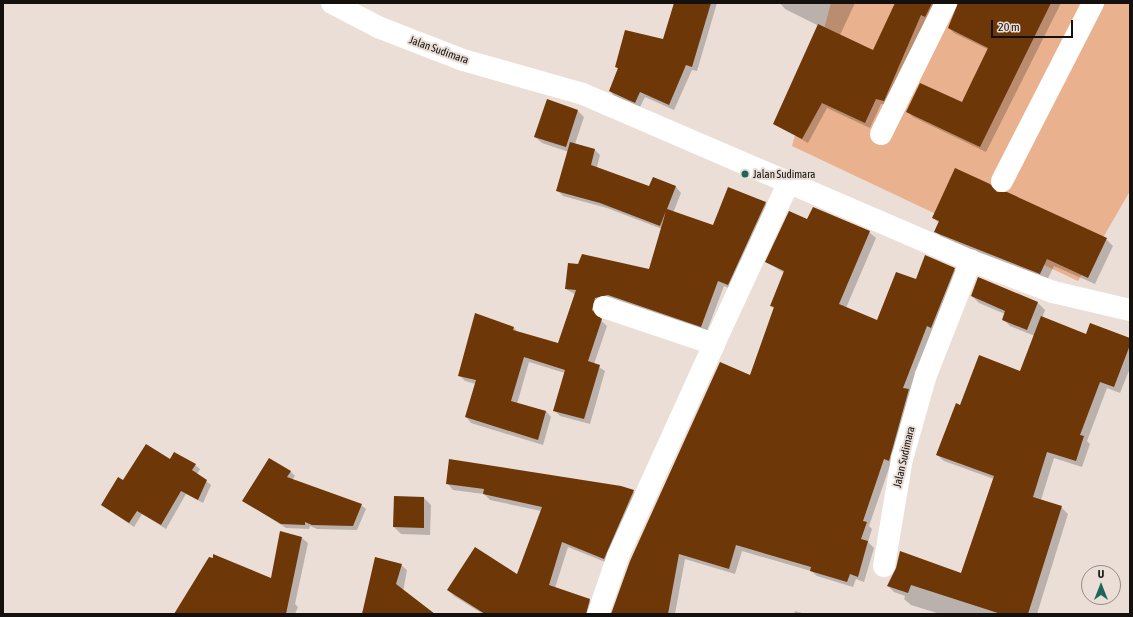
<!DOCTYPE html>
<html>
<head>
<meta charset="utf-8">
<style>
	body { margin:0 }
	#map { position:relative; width:1133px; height:617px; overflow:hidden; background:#eaded7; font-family:"Asap Condensed",sans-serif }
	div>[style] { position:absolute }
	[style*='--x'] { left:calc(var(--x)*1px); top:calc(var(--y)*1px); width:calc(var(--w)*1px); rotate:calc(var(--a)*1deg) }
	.green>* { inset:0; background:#e9b18e }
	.shadow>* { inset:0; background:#0003 }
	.building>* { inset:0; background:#6e3708 }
	.minor>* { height:22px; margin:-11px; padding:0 11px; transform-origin:11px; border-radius:11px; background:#fff }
	.dots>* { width:11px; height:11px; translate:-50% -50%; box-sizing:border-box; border:2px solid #eaded7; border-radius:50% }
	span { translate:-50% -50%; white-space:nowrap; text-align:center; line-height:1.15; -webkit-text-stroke:4px #eaded7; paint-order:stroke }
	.street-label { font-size:11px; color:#14100e }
	.poi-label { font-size:11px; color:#14100e }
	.left { translate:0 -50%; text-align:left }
	.frame { position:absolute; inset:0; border:4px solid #14100e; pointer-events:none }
	.north { position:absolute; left:1081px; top:565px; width:40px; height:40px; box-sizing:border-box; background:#eaded7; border:1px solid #948c87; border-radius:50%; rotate:0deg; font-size:11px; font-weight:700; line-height:16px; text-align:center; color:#14100e }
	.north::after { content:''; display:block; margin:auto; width:14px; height:18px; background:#1e665a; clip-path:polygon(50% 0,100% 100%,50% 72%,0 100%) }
	.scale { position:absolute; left:991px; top:20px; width:82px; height:18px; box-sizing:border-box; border:2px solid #14100e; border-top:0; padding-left:5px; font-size:12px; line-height:14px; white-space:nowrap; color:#14100e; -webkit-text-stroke:3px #eaded7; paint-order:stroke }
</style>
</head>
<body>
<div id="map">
	<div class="green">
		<div style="clip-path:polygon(831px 3px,1130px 3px,1130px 191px,1078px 281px,792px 146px)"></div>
	</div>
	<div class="shadow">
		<div style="clip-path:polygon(671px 3px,717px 3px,697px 71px,692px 70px,674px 110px,645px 97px,640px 107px,615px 97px,610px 91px,618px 69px,616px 67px,664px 40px,674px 5px)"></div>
		<div style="clip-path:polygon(780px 3px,855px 3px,840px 35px,874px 51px,896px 3px,941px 3px,889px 105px,881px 104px,870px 128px,827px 108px,808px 143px,774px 124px,819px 26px,785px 9px)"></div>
		<div style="clip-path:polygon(959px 3px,1061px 3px,986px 152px,913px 117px,907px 111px,962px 104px,989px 50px,954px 33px,949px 28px)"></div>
		<div style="clip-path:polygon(578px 111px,584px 117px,575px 144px,595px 150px,600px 155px,597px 167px,650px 188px,654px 178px,676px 187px,681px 193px,673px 213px,714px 226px,765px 203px,771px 208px,733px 290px,724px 286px,707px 331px,597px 309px,599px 319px,607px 326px,594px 364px,605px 371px,590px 424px,560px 416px,554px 410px,565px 373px,529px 362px,517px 404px,546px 411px,551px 417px,543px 445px,471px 423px,466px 417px,476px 384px,465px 381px,459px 375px,476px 315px,514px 328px,518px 332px,559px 345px,576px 295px,566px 289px,649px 271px,662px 229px,607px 208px,563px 196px,558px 191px,569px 152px,542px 143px,535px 137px)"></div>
		<div style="clip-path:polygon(998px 193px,1106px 239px,1113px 246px,1095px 284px,1054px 266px,1047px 280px,942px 238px,936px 231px,939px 223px,933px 218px)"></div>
		<div style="clip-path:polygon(807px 220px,869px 232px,876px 238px,846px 308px,878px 321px,916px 281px,954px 269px,960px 275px,933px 331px,910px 391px,914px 396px,869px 526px,872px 529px,868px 542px,874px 548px,864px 582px,856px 579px,853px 587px,817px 576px,811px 571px,742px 551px,735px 574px,685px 559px,675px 614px,612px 614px,751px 376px,774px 309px,771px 305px,784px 273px,767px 262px)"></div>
		<div style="clip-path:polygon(979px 278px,1038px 303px,1045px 310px,1042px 318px,1086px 336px,1130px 339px,1130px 368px,1120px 393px,1107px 388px,1087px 441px,1090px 444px,1082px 467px,1054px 458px,1041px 500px,1061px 507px,1068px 514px,1037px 614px,940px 614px,911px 605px,904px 599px,905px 596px,894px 592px,888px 586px,962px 574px,994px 479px,944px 461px,937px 455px,961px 406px,1020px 372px,1035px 336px,1010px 326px,1003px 319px,1005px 314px,979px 303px,972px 296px)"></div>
		<div style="clip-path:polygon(171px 460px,195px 465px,200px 469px,197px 474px,211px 485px,203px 503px,186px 494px,166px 529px,142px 514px,134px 527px,102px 505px,123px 481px)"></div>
		<div style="clip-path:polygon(290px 471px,295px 476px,292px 480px,361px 505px,366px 509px,357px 530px,317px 529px,310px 526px,309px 529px,286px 528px,244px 501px)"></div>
		<div style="clip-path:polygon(447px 483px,633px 491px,639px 497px,610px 564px,568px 547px,555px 588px,589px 600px,596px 606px,594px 614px,483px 614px,454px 596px,448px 590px,518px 576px,541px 511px,490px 500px,484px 494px,453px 490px)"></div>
		<div style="clip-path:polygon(395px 498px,424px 498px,431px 505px,430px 535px,401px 534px,394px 527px)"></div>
		<div style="clip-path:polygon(302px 538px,308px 543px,295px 604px,298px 607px,295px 614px,175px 614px,272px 579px)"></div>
		<div style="clip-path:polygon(401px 565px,407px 570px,399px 614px,361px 614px,366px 604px)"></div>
		<div style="clip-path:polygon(795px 611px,806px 614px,794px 614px)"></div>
	</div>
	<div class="building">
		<div style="clip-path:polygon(674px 3px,711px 3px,692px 67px,686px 65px,669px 105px,640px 92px,635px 103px,609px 91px,618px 68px,615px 67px,625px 30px,663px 39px)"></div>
		<div style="clip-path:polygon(895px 3px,932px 3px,925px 17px,921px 15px,884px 101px,876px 99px,865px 123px,822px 103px,802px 139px,773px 124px,818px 24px,873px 50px)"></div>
		<div style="clip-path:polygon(958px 3px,1051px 3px,980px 147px,906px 112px,920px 83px,962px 102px,972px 81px,988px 48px,948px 28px)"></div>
		<div style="clip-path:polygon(547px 99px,578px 110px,566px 147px,534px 137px)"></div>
		<div style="clip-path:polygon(570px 142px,595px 149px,591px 165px,649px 186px,653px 177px,676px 186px,667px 209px,713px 225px,728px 187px,766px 202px,728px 285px,718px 281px,701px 327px,608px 295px,595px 298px,592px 310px,602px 319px,588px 361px,600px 365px,584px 419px,553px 411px,565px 370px,524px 357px,511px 401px,546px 411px,538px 440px,465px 417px,476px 380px,458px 376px,475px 313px,514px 327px,513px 330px,558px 343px,576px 290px,565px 289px,568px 263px,578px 264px,582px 254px,649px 269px,666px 211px,660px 226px,600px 203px,556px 191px)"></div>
		<div style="clip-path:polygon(955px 168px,990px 184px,997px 192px,1007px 192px,1107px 238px,1088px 278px,1047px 259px,1040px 274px,934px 232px,939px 221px,932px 218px)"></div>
		<div style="clip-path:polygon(813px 207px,870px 231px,839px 304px,877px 320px,896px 272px,916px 279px,925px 255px,955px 268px,931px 328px,927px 326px,903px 388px,909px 389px,889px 461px,884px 459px,863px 521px,867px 522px,861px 539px,868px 541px,858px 577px,850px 574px,847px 582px,810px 571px,811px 567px,736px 545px,729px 569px,679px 554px,668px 614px,611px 614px,630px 561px,720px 362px,750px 375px,774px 307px,770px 306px,784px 271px,765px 262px,789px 211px,807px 219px)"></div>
		<div style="clip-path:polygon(978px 277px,1038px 302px,1027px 330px,1002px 320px,1005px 311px,971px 296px)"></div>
		<div style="clip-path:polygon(1041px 316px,1086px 334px,1090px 323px,1130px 338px,1130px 345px,1114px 387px,1100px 382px,1080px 435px,1084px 436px,1076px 461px,1047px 452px,1033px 497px,1062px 506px,1028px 614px,1001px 614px,911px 585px,908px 593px,887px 586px,896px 568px,900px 551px,961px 573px,994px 476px,936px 455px,956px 403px,960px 405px,979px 355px,1020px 371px)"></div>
		<div style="clip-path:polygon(146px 444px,170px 459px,174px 452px,196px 464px,192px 470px,207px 480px,198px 500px,181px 491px,161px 525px,137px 511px,129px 523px,101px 505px,118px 477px,123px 480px)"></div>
		<div style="clip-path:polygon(269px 458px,291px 471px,287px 477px,362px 504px,353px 526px,312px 525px,305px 522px,305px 525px,281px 524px,242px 501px)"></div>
		<div style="clip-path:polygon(449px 459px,621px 486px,634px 490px,604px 559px,562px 542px,549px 585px,590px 599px,586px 614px,485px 614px,447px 590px,475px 547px,517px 574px,542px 507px,483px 494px,484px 489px,446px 484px)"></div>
		<div style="clip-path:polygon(394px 496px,424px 497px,424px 528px,393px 527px)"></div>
		<div style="clip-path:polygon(280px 531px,302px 537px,286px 614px,174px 614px,209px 557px,213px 558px,213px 554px,271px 578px)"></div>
		<div style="clip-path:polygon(375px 557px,402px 564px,396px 584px,435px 614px,362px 614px)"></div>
	</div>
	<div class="minor">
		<div style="--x:332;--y:3;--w:52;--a:27.6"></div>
		<div style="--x:378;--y:27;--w:91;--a:21.2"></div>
		<div style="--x:463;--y:60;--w:125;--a:15.8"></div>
		<div style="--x:583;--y:94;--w:422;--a:23.3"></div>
		<div style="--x:971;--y:261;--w:88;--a:20.7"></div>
		<div style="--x:1053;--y:292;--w:79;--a:13.2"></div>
		<div style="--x:881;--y:134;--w:146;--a:-63.6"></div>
		<div style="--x:1002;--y:181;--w:200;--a:-62.9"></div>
		<div style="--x:604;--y:307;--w:116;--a:18.6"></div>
		<div style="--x:714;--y:344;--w:176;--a:-65.2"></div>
		<div style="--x:884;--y:566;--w:109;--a:-80.5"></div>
		<div style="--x:902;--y:459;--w:87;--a:-74.1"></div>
		<div style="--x:926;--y:375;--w:123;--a:-68.5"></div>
		<div style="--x:598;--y:614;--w:61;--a:-71"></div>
		<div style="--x:618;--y:556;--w:233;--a:-65.6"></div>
	</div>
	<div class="dots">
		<div style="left:745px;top:174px;background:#1e665a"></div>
	</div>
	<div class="street-label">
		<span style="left:439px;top:50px;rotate:20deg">Jalan Sudimara</span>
		<span style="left:904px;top:457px;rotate:-77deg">Jalan Sudimara</span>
	</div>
	<div class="poi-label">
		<span class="left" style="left:753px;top:174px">Jalan Sudimara</span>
	</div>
	<div class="frame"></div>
	<div class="north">U</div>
	<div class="scale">20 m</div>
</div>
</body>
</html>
